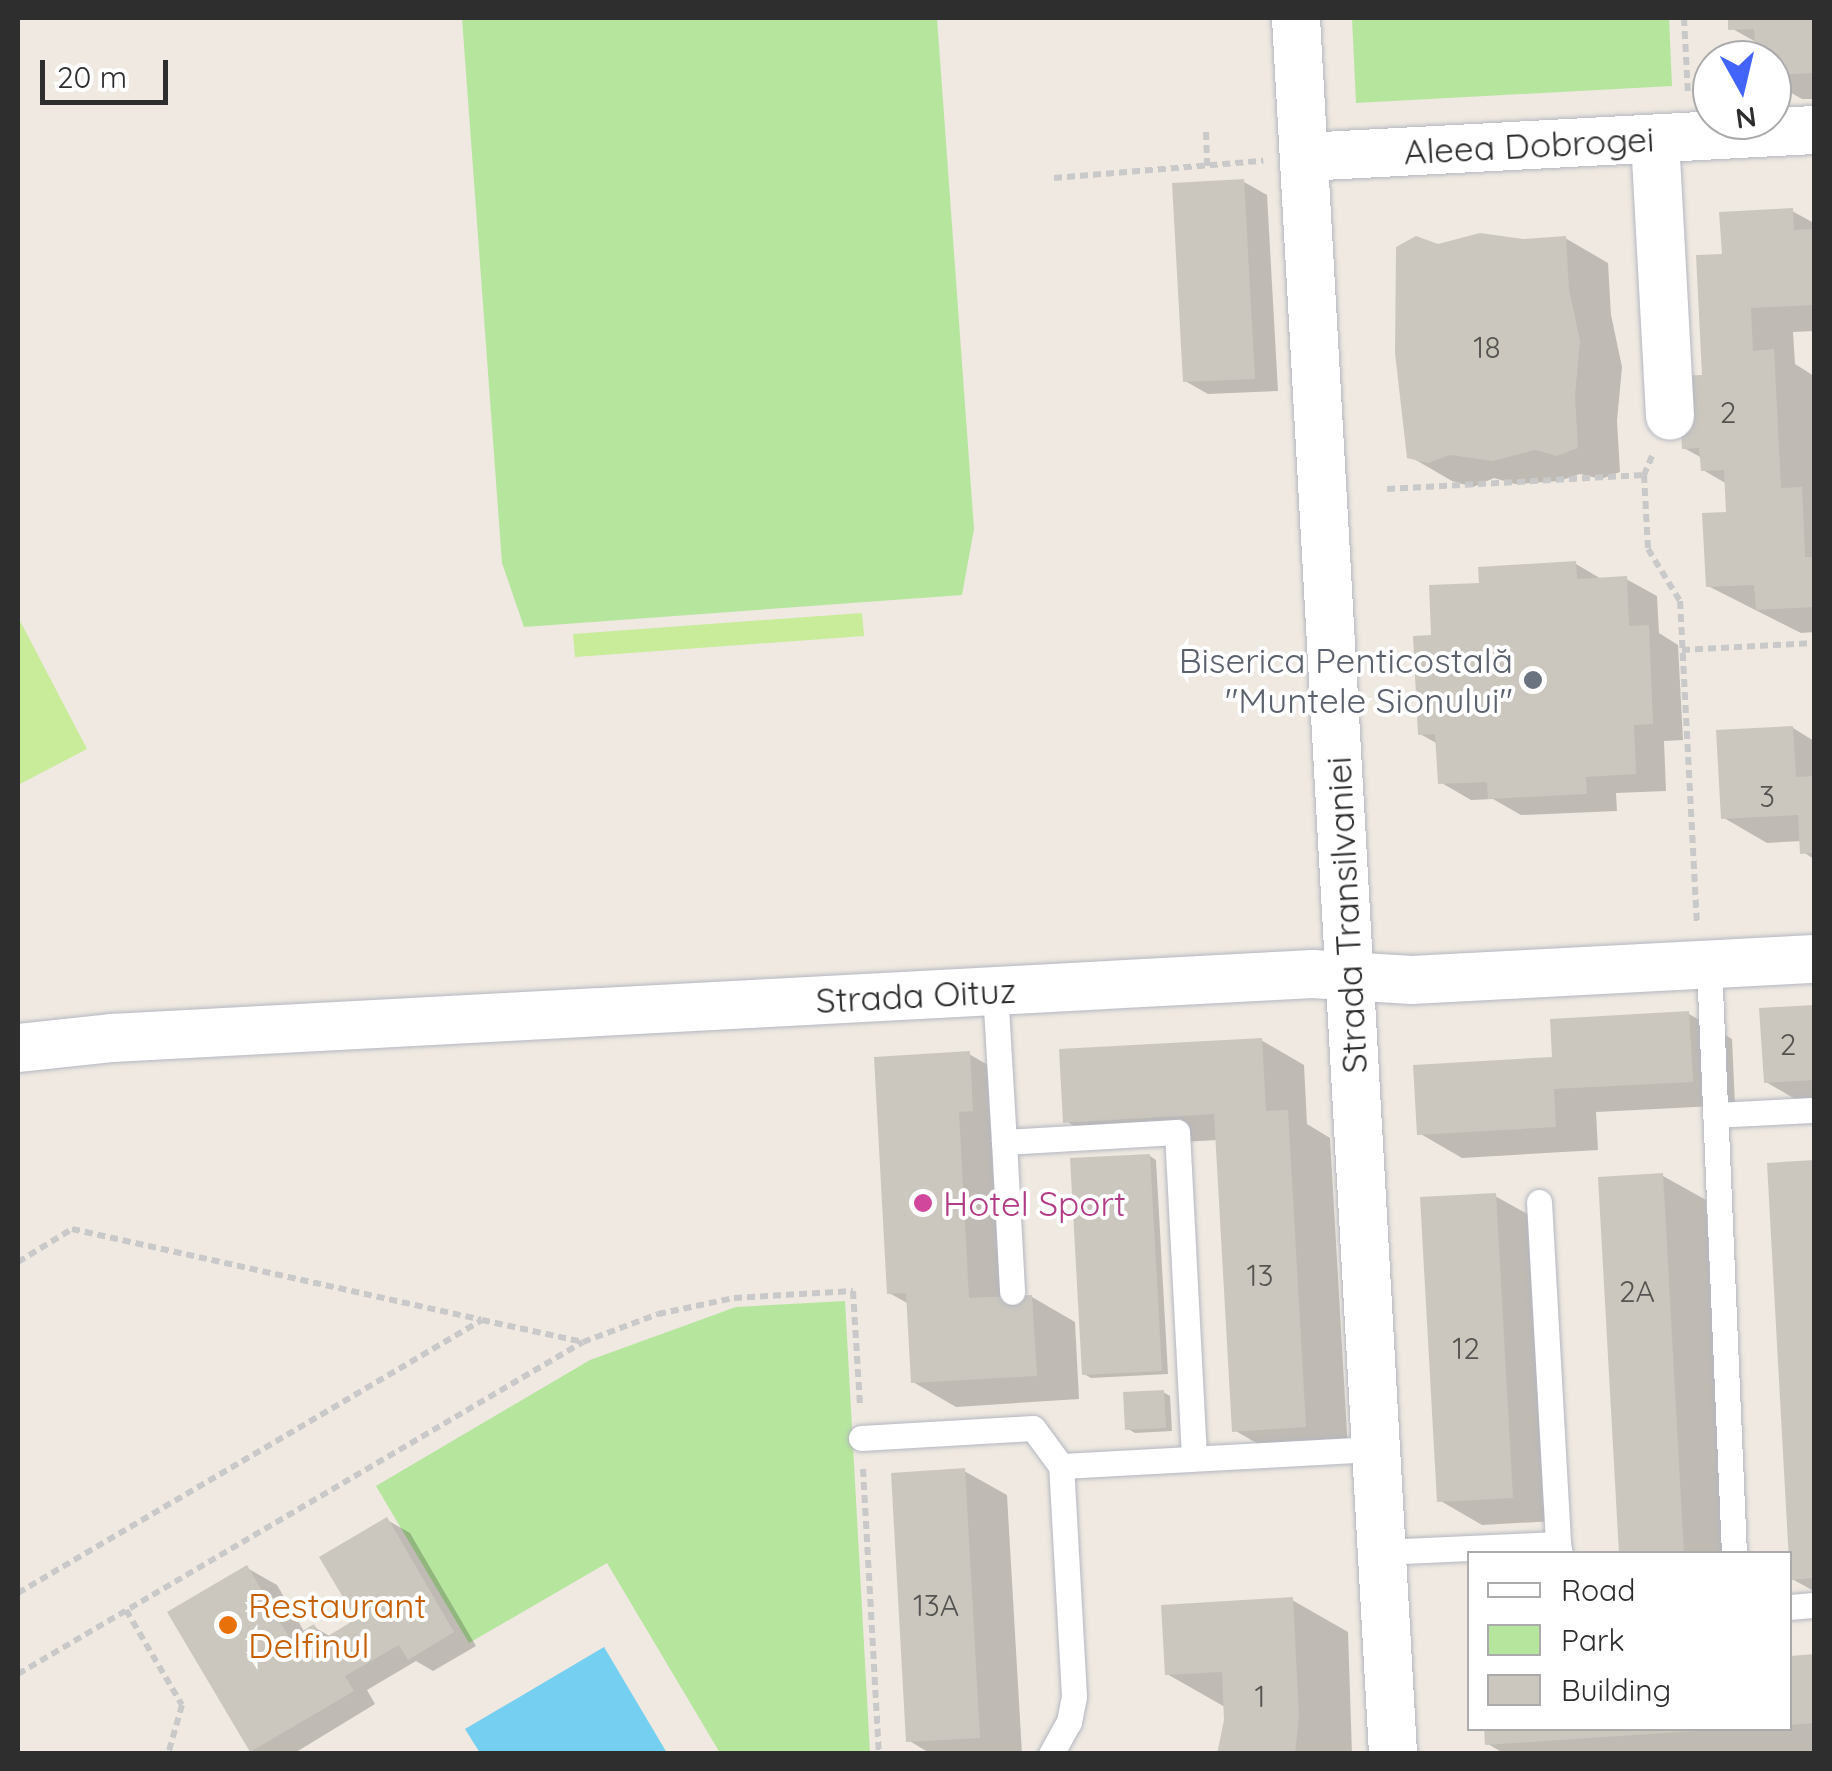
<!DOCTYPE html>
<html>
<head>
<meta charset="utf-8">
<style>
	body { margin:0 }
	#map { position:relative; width:1832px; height:1771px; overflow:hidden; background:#efe9e1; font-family:Quicksand,sans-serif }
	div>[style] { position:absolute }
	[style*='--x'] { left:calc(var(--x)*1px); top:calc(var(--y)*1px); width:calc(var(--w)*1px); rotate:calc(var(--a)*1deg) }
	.green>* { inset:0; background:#b6e59e }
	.pitch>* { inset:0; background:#c9ec9a }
	.water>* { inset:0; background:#75cff0 }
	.shadow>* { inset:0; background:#0003 }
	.building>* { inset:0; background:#cbc7bf }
	.path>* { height:6px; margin-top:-3px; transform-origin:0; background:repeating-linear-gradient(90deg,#c9c9c9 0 8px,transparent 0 13px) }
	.roads { filter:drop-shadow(0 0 2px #b4b7c1) drop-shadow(0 0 2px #b4b7c1) }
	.lane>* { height:25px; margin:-12.5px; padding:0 12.5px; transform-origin:12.5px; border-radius:12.5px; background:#fff }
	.street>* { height:48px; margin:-24px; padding:0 24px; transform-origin:24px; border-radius:24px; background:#fff }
	.dots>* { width:28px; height:28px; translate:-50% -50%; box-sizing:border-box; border:5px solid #fff; border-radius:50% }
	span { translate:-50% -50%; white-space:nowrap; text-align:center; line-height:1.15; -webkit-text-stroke:8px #fff; paint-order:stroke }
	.number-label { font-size:30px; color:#555452 }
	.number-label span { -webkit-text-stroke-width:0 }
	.street-label { font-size:35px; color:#2e2e2e }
	.worship-label { font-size:35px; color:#5b616d }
	.right { translate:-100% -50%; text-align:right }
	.hotel-label { font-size:35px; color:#b23c85 }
	.left { translate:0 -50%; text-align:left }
	.food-label { font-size:35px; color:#c56008 }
	.frame { position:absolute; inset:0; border:20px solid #2e2e2e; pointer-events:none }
	.legend { position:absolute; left:1467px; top:1551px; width:325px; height:180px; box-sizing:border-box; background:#fff; border:2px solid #ababab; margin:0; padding:12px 18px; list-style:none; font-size:30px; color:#2e2e2e }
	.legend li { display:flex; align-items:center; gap:20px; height:50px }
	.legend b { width:50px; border:2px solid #ababab }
	.north { position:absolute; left:1692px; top:40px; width:100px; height:100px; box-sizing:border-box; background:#fff; border:2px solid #ababab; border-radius:50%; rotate:172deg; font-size:28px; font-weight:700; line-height:40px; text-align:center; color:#2e2e2e }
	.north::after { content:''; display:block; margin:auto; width:35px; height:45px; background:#4264fb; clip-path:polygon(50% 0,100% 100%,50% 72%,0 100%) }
	.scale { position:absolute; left:40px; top:60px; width:128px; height:45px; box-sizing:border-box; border:5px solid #2e2e2e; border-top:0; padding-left:12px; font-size:30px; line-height:35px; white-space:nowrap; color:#2e2e2e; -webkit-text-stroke:8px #fff; paint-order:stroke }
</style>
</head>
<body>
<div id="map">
	<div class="green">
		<div style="clip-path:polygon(462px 18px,937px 18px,974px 529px,962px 595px,524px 627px,502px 563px)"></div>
		<div style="clip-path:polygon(1352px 18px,1669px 18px,1672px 86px,1356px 103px)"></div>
		<div style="clip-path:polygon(845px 1301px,870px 1753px,720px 1753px,607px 1563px,469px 1643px,376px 1486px,590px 1360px,736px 1307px)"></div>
	</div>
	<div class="pitch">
		<div style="clip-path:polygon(862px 613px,864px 636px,575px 657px,573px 634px)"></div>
		<div style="clip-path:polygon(18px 617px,87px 749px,18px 785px)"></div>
	</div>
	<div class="water">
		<div style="clip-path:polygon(604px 1647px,667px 1753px,480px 1753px,465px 1729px)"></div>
	</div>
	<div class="shadow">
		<div style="clip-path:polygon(1730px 18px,1814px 18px,1814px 99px,1802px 99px,1772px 82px,1772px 60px,1758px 60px,1756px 42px,1731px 28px)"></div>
		<div style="clip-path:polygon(1244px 182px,1267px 195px,1278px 391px,1208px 394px,1185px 381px)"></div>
		<div style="clip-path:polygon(1792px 211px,1814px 223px,1814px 331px,1793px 332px,1795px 364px,1814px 376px,1814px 632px,1801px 633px,1708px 586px,1729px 514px,1727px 484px,1703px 470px,1702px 458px,1684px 448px,1705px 377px,1724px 256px)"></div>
		<div style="clip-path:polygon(1565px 238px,1608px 263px,1611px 315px,1622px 367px,1617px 421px,1620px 472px,1601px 479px,1580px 474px,1559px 481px,1515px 484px,1494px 478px,1473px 487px,1452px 481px,1409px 456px,1438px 247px)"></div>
		<div style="clip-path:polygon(1576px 564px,1603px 580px,1626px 579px,1657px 596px,1659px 633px,1678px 645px,1683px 740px,1664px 741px,1666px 791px,1616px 793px,1617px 811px,1521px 815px,1493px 799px,1471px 800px,1440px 782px,1438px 744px,1420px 734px,1434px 637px,1481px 586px)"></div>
		<div style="clip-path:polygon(1793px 728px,1814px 741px,1814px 859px,1803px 852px,1802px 841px,1767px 843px,1724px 818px)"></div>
		<div style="clip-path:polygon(1814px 1008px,1814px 1106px,1809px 1107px,1766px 1082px,1762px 1010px)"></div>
		<div style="clip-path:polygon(1689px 1014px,1732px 1039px,1735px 1105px,1596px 1112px,1598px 1150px,1462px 1158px,1419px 1133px,1555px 1060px)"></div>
		<div style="clip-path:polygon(1261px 1040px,1304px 1065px,1307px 1124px,1330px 1138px,1348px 1451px,1277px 1455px,1234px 1430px,1218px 1140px,1108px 1146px,1066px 1121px)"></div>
		<div style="clip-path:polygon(969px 1054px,1012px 1079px,1010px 1298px,1032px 1297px,1075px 1322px,1079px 1399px,956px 1407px,913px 1382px,909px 1304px,889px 1293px)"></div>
		<div style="clip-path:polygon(1150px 1156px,1156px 1160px,1168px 1374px,1091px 1378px,1084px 1374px)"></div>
		<div style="clip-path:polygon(1814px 1162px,1814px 1591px,1792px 1579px,1769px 1165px)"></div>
		<div style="clip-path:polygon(1663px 1176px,1706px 1200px,1725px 1554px,1621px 1554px)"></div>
		<div style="clip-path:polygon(1495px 1196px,1538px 1220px,1555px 1521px,1482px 1525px,1439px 1500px)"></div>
		<div style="clip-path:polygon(1163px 1392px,1170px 1396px,1172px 1431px,1135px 1433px,1128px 1429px)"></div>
		<div style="clip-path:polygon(964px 1471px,1007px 1495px,1022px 1754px,931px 1754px,908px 1740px)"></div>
		<div style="clip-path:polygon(387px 1520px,410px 1533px,476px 1646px,433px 1671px,416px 1661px,367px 1690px,375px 1704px,293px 1754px,257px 1754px,252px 1751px,247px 1568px,277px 1585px,305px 1633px,314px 1627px,331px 1637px,360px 1620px)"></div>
		<div style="clip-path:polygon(1292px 1600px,1348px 1632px,1352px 1754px,1217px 1754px,1225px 1739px,1225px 1707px,1167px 1674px)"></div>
		<div style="clip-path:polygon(1814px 1657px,1814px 1754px,1505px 1754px,1488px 1744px,1487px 1728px,1790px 1728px,1790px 1659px)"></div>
	</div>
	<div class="building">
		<div style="clip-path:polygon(1728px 18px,1814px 18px,1814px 73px,1772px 75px,1772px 60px,1756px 60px,1754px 29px,1728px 30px)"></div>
		<div style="clip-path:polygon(1244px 179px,1255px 379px,1183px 382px,1172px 183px)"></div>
		<div style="clip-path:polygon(1793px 208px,1794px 230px,1814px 229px,1814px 305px,1751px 308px,1753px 351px,1774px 349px,1781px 488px,1802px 487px,1805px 557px,1814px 557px,1814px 607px,1756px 610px,1754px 585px,1706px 587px,1702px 513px,1726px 512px,1724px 470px,1701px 471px,1699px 448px,1682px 449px,1678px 376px,1702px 375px,1696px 255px,1722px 254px,1719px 212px)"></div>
		<div style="clip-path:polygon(1480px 233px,1523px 239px,1566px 236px,1569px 289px,1580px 341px,1575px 395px,1578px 448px,1557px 456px,1535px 450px,1493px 461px,1450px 455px,1428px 463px,1407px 458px,1395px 353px,1396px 247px,1416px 236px,1438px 244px)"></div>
		<div style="clip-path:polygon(1576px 561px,1577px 579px,1627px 576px,1629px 626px,1649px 625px,1653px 724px,1634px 725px,1636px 774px,1586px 777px,1587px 794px,1488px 799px,1487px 782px,1438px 784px,1435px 734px,1418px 735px,1413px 636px,1431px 635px,1429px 585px,1479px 583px,1478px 567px)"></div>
		<div style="clip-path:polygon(1793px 726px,1796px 777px,1814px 776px,1814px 853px,1800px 854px,1798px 815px,1721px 819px,1716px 730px)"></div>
		<div style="clip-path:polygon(1814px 1005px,1814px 1080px,1764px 1083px,1759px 1008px)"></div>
		<div style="clip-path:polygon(1689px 1011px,1693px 1082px,1554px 1089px,1556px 1127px,1417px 1135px,1413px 1065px,1552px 1057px,1550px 1019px)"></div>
		<div style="clip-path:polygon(1262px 1038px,1266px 1111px,1288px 1110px,1306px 1427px,1232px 1432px,1214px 1114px,1063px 1123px,1059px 1049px)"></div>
		<div style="clip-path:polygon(970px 1051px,973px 1111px,959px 1112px,969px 1298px,1032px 1295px,1037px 1376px,911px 1383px,906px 1293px,887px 1294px,874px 1057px)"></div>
		<div style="clip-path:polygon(1150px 1154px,1162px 1371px,1082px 1375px,1070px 1158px)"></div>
		<div style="clip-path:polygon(1814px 1160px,1814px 1578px,1790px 1580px,1767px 1163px)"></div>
		<div style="clip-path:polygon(1663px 1173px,1684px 1554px,1619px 1554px,1598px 1177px)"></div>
		<div style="clip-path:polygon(1496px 1193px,1513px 1498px,1437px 1502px,1420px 1197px)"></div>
		<div style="clip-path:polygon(1164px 1390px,1166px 1428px,1125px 1430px,1123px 1392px)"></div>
		<div style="clip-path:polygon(965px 1468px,980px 1738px,906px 1742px,891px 1473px)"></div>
		<div style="clip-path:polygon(387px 1517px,454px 1632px,408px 1660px,399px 1645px,345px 1676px,354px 1691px,250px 1752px,167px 1612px,247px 1565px,290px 1639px,314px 1624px,323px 1639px,356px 1619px,319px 1557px)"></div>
		<div style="clip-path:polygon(1293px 1597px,1299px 1716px,1295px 1754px,1217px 1754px,1224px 1720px,1222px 1672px,1165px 1675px,1161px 1605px)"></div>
		<div style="clip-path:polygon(1814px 1654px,1814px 1723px,1790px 1725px,1790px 1656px)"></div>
		<div style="clip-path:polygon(1484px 1728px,1694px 1728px,1694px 1731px,1485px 1745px)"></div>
	</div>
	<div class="path">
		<div style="--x:1684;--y:18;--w:76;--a:87"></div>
		<div style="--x:1206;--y:132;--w:34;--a:88"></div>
		<div style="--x:1054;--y:178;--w:210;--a:-4.7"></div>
		<div style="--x:1652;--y:456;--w:21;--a:113"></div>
		<div style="--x:1644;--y:475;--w:74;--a:86.9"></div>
		<div style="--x:1648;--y:549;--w:61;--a:58.4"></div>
		<div style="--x:1680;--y:601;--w:321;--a:87"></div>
		<div style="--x:1387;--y:489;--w:257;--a:-3.1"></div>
		<div style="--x:1682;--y:650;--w:132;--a:-3"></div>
		<div style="--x:18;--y:1262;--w:63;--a:-31.4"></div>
		<div style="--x:72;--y:1229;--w:419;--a:12.5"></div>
		<div style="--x:863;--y:1469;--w:285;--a:86.8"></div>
		<div style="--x:18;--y:1593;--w:538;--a:-30.47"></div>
		<div style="--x:482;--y:1320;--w:103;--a:12.3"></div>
		<div style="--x:126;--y:1610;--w:110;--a:59.5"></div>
		<div style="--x:182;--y:1705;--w:51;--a:105.9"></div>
		<div style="--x:18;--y:1674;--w:655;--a:-30.44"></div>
		<div style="--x:583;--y:1342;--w:80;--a:-20.5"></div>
		<div style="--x:658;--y:1314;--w:78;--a:-11.9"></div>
		<div style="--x:734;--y:1298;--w:119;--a:-3.4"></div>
		<div style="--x:853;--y:1291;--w:116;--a:86.5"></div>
	</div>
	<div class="roads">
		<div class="lane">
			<div style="--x:1709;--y:965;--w:590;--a:87.57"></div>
			<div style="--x:995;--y:991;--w:151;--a:86.6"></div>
			<div style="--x:1004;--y:1142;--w:173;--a:-3.3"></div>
			<div style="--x:1177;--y:1132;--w:326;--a:87"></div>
			<div style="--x:1715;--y:1115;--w:99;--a:-2.9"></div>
			<div style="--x:1004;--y:1142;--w:150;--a:86.9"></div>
			<div style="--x:1539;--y:1202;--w:343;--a:86.8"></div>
			<div style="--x:861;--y:1438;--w:172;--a:-3.3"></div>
			<div style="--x:1033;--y:1428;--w:47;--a:53.6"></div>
			<div style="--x:1381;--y:1552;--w:177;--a:-2.6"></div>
			<div style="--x:1558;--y:1544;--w:10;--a:79"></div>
			<div style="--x:1790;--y:1607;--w:24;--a:-5"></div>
			<div style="--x:1051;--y:1754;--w:37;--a:-61"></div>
			<div style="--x:1069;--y:1722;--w:26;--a:-79"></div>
			<div style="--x:1074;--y:1696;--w:230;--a:-93.2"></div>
			<div style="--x:1061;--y:1466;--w:314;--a:-3.1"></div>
		</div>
		<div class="street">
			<div style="--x:1296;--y:18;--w:1739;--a:86.8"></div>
			<div style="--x:1655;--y:139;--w:277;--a:86.9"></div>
			<div style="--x:1304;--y:157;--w:511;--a:-3.03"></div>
			<div style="--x:18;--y:1048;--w:95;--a:-6.1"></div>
			<div style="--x:112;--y:1038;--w:1202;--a:-3.05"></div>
			<div style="--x:1312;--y:974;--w:100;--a:3.4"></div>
			<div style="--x:1412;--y:980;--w:403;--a:-3"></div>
		</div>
	</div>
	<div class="dots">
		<div style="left:1533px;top:680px;background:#6b7280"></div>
		<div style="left:923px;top:1203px;background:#d1479c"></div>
		<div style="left:228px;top:1625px;background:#e8710a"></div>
	</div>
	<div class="number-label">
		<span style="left:1487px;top:347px">18</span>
		<span style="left:1728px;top:412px">2</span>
		<span style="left:1767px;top:796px">3</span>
		<span style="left:1788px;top:1044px">2</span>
		<span style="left:1260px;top:1275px">13</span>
		<span style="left:1637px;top:1291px">2A</span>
		<span style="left:1466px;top:1348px">12</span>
		<span style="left:936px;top:1605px">13A</span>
		<span style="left:1260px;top:1696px">1</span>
	</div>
	<div class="street-label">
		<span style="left:1529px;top:145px;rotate:-3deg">Aleea Dobrogei</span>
		<span style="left:1346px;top:915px;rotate:-93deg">Strada Transilvaniei</span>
		<span style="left:916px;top:995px;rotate:-3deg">Strada Oituz</span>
	</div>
	<div class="worship-label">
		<span class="right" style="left:1513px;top:680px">Biserica Penticostală<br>"Muntele Sionului"</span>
	</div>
	<div class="hotel-label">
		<span class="left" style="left:943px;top:1203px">Hotel Sport</span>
	</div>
	<div class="food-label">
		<span class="left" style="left:248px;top:1625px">Restaurant<br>Delfinul</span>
	</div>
	<div class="frame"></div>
	<ul class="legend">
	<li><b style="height:12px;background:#fff"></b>Road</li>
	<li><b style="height:28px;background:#b6e59e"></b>Park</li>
	<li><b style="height:28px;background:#cbc7bf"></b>Building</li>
	</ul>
	<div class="north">N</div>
	<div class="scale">20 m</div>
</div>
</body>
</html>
